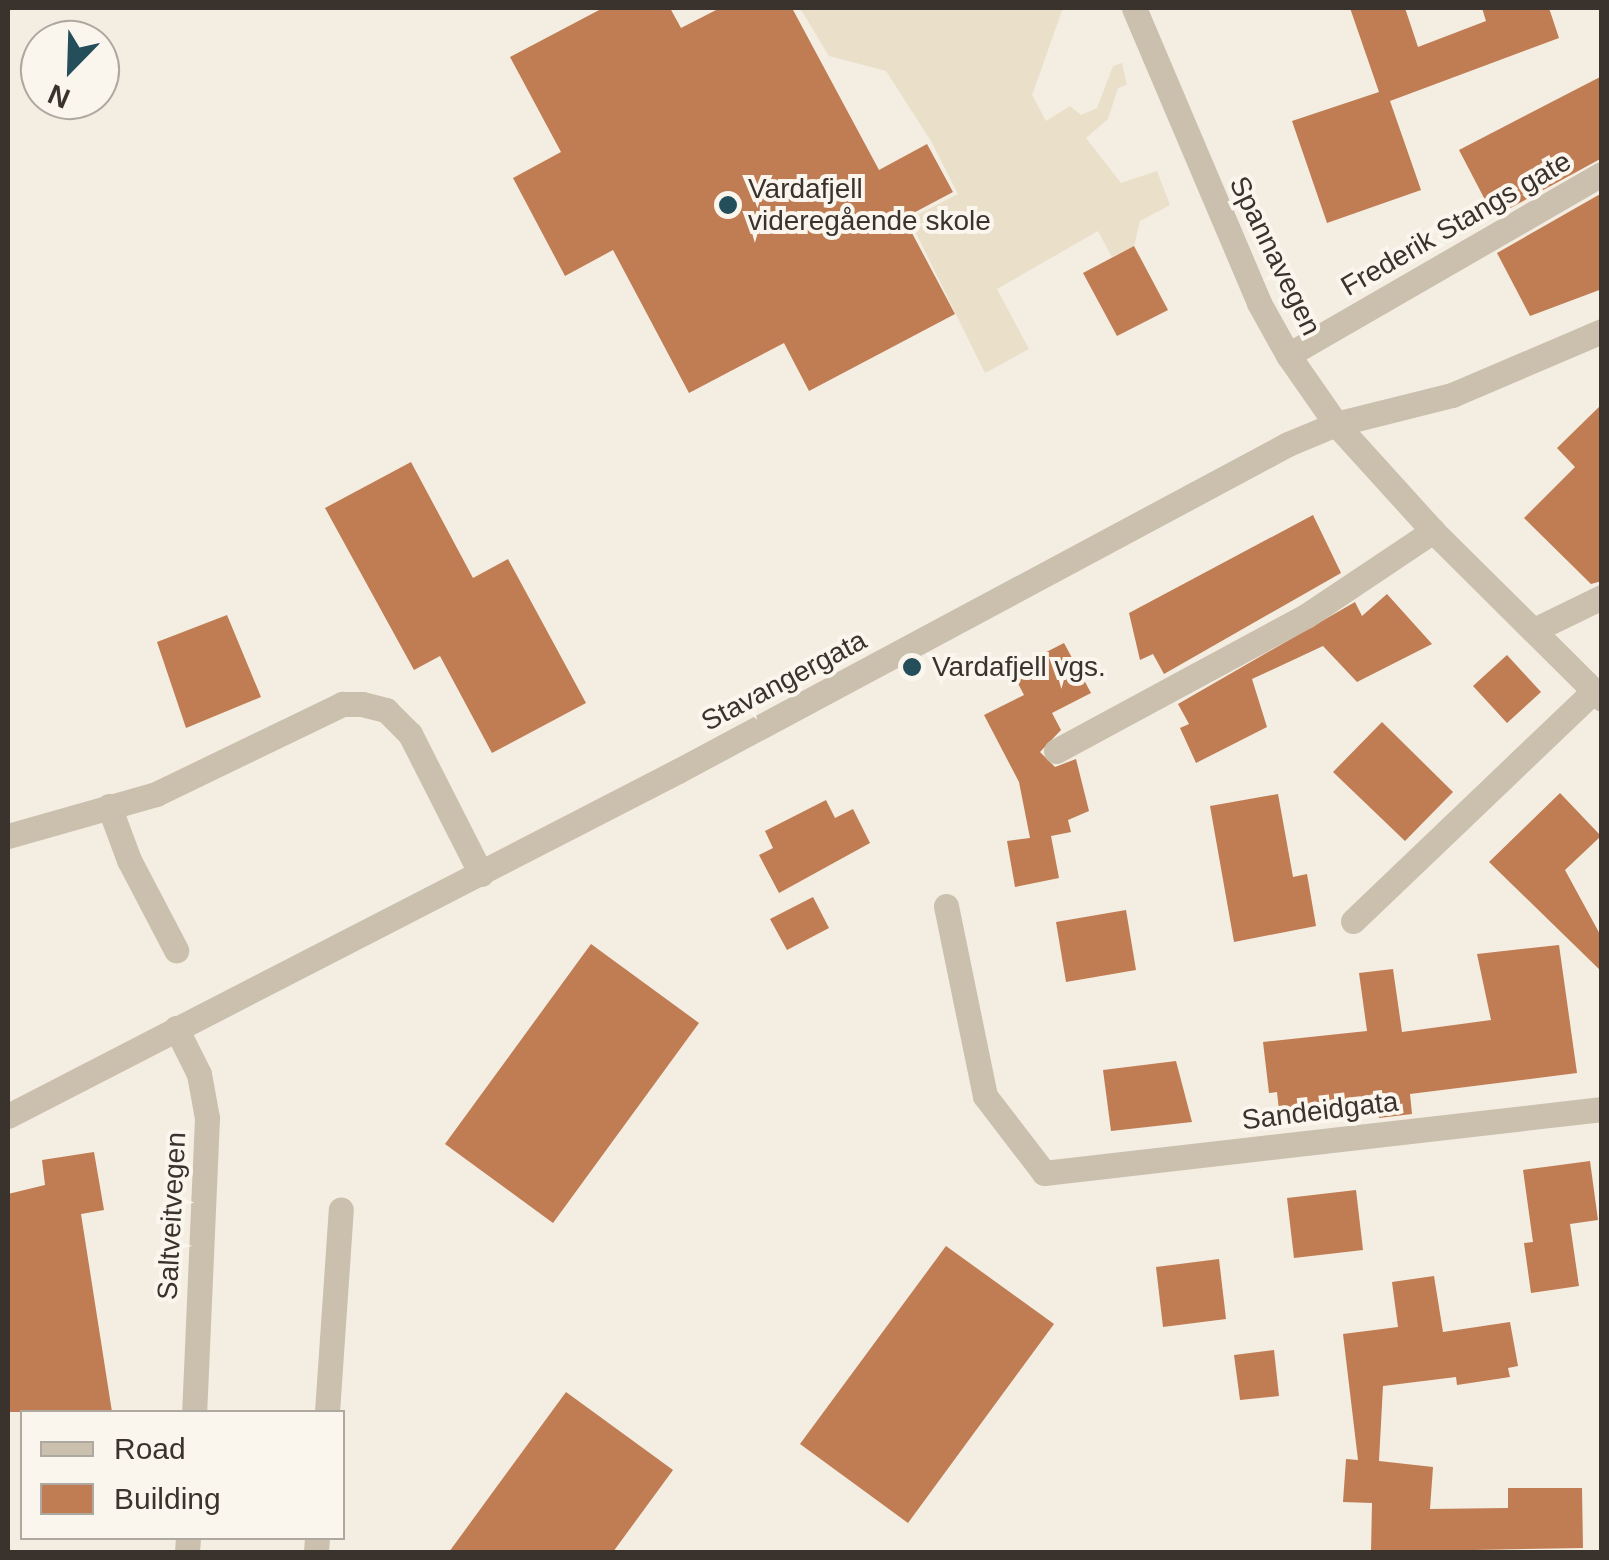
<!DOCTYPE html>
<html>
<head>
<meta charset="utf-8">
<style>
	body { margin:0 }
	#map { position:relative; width:1609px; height:1560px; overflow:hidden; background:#f3ede2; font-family:Helvetica,sans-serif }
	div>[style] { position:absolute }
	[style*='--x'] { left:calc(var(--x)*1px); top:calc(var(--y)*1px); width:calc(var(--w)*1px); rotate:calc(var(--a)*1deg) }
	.plaza>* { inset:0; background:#eae0ca }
	.building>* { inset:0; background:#c07c52 }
	.minor>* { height:25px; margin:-12.5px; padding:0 12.5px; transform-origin:12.5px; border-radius:12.5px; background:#cbbfad }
	.dots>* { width:28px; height:28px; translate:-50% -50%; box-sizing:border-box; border:5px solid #faf6ee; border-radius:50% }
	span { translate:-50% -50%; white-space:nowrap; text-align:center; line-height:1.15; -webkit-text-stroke:8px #faf6ee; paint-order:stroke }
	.poi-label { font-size:28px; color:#3a322c }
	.left { translate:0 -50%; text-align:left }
	.street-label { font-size:28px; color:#3a322c }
	.frame { position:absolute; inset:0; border:10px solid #3a322c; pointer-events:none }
	.legend { position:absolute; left:20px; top:1410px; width:325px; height:130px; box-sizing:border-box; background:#faf6ee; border:2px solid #ada8a0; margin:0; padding:12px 18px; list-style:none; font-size:30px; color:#3a322c }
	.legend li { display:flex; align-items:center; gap:20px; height:50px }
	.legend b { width:50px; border:2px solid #ada8a0 }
	.north { position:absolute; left:20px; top:20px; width:100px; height:100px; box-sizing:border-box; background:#faf6ee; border:2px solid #ada8a0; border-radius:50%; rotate:203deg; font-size:28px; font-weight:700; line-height:40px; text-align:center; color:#3a322c }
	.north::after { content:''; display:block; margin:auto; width:35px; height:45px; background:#234e5a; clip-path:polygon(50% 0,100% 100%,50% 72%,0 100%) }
</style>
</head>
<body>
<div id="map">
	<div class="plaza">
		<div style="clip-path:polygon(800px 8px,1063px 8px,1032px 95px,1046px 121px,1070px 106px,1081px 115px,1097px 108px,1113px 66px,1122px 63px,1127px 85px,1118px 88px,1108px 119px,1086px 138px,1121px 183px,1157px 171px,1170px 205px,1140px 221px,1134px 246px,1112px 257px,1098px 231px,997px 289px,1029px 349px,985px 373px,909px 219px,958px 194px,931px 141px,886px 71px,829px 56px)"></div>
	</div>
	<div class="building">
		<div style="clip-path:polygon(603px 8px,670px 8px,681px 28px,720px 8px,792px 8px,879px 170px,927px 144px,953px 192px,904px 218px,955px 314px,809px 391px,784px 343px,689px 393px,613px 250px,565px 276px,513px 178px,561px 152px,510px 57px)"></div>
		<div style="clip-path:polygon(1350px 8px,1405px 8px,1418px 47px,1486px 21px,1482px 8px,1549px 8px,1559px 38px,1390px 101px,1421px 190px,1327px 223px,1292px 121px,1379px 92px)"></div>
		<div style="clip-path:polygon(1602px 76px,1602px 158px,1494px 217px,1459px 150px)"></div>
		<div style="clip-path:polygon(1602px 193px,1602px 289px,1530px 316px,1497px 253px)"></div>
		<div style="clip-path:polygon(1134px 246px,1168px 310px,1117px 336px,1083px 273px)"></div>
		<div style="clip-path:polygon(1602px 404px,1602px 581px,1591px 584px,1524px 518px,1575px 467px,1557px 448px)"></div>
		<div style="clip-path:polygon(411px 462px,473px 578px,508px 559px,586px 703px,492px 753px,440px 656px,414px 670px,325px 508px)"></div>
		<div style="clip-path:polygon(1313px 515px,1341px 573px,1164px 674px,1153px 654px,1140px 660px,1129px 613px)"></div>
		<div style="clip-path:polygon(1387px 594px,1432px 644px,1357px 682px,1323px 646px,1252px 679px,1267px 727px,1196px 763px,1180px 728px,1189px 724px,1178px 704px,1355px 602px,1362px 616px)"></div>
		<div style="clip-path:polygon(227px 615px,261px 697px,186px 728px,157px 642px)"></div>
		<div style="clip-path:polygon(1064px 643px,1091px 693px,1052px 713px,1061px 730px,1040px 752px,1055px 767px,1076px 759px,1089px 811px,1068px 820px,1071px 832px,1051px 836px,1059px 878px,1015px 887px,1007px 841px,1030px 838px,1019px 782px,984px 715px,1024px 695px,1011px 670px)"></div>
		<div style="clip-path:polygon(1507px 655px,1541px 692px,1507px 723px,1473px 686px)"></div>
		<div style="clip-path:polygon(1382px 722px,1453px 792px,1405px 841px,1333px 772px)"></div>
		<div style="clip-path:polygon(1560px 793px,1601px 836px,1565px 870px,1602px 938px,1602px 972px,1489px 862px)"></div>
		<div style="clip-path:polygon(1278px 794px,1293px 877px,1307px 874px,1316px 926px,1234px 942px,1210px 806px)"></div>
		<div style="clip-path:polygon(826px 800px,835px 818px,853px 809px,870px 843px,779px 893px,759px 855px,773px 848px,765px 831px)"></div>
		<div style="clip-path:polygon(813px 897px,829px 928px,787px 950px,770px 919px)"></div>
		<div style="clip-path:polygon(1126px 910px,1136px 970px,1066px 982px,1056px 922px)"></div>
		<div style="clip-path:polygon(591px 944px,699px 1023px,553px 1223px,445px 1144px)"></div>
		<div style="clip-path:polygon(1559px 945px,1577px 1073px,1410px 1094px,1412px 1114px,1379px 1118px,1376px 1098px,1279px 1110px,1277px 1092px,1269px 1093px,1263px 1042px,1367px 1031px,1359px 973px,1393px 969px,1402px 1032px,1491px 1020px,1477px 954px)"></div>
		<div style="clip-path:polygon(1176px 1061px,1192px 1122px,1111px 1131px,1103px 1070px)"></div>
		<div style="clip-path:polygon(94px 1152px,104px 1210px,81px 1214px,112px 1412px,8px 1412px,8px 1194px,45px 1185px,42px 1160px)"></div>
		<div style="clip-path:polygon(1590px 1161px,1598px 1220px,1570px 1224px,1579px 1286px,1531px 1293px,1524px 1243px,1533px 1242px,1523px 1170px)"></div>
		<div style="clip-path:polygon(1356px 1190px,1363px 1250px,1294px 1258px,1287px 1198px)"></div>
		<div style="clip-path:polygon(946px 1246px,1054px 1324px,908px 1523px,800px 1444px)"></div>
		<div style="clip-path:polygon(1219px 1259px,1226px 1319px,1163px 1327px,1156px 1267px)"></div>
		<div style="clip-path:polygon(1434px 1276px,1443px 1332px,1510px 1322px,1518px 1366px,1508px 1368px,1510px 1377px,1457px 1385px,1456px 1377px,1383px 1386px,1379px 1461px,1433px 1467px,1430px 1509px,1508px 1508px,1508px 1488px,1582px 1488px,1583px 1548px,1371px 1552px,1372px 1503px,1343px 1502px,1346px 1459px,1358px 1460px,1343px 1334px,1398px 1327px,1392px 1282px)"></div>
		<div style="clip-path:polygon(1274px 1350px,1279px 1396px,1240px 1400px,1234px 1355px)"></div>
		<div style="clip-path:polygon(566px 1392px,673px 1470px,613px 1552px,449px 1552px)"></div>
	</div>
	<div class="minor">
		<div style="--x:1134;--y:8;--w:320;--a:67"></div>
		<div style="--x:1259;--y:303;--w:60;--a:60.9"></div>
		<div style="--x:1288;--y:355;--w:84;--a:55.2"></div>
		<div style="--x:1336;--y:424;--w:144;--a:47.8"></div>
		<div style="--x:1433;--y:531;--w:238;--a:44.8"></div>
		<div style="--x:1288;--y:355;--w:362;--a:-30"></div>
		<div style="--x:1534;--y:630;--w:76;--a:-25.9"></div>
		<div style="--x:1056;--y:751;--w:284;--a:-28.4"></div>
		<div style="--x:1306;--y:616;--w:153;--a:-33.8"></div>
		<div style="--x:109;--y:806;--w:58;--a:69.7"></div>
		<div style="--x:129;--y:860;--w:102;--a:62.4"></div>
		<div style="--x:8;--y:836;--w:154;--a:-15.8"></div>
		<div style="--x:156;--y:794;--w:207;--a:-25.8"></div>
		<div style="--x:342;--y:704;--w:20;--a:0"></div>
		<div style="--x:362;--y:704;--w:25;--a:14"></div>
		<div style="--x:386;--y:710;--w:34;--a:45"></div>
		<div style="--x:410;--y:734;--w:157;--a:63.1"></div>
		<div style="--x:946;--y:906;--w:194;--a:78.4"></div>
		<div style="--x:985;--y:1096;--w:97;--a:52.5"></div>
		<div style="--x:1044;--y:1173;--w:562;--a:-6.54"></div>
		<div style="--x:1353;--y:921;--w:333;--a:-43.7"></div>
		<div style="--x:176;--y:1028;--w:51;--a:63.4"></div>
		<div style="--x:199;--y:1074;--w:45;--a:79.7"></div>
		<div style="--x:207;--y:1118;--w:294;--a:92.5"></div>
		<div style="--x:8;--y:1116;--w:754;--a:-27.25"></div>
		<div style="--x:678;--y:771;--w:692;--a:-28.19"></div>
		<div style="--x:1288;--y:444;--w:52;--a:-22.6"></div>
		<div style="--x:1336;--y:424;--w:120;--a:-14"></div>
		<div style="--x:1452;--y:395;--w:163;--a:-23.1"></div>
		<div style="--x:327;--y:1412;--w:203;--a:-86.1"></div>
		<div style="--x:187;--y:1552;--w:14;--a:-86"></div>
		<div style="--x:316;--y:1552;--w:14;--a:-86"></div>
	</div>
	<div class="dots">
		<div style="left:728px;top:205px;background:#234e5a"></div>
		<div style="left:912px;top:667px;background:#234e5a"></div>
	</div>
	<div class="poi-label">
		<span class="left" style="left:748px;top:205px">Vardafjell<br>videregående skole</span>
		<span class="left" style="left:932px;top:667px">Vardafjell vgs.</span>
	</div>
	<div class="street-label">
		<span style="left:1456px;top:224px;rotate:-30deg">Frederik Stangs gate</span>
		<span style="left:1275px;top:256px;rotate:64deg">Spannavegen</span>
		<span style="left:784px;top:681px;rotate:-28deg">Stavangergata</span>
		<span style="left:1320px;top:1111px;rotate:-7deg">Sandeidgata</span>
		<span style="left:172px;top:1216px;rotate:-87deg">Saltveitvegen</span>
	</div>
	<div class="frame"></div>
	<ul class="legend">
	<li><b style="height:12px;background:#cbbfad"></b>Road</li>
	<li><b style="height:28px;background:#c07c52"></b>Building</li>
	</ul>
	<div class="north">N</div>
</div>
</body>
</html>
